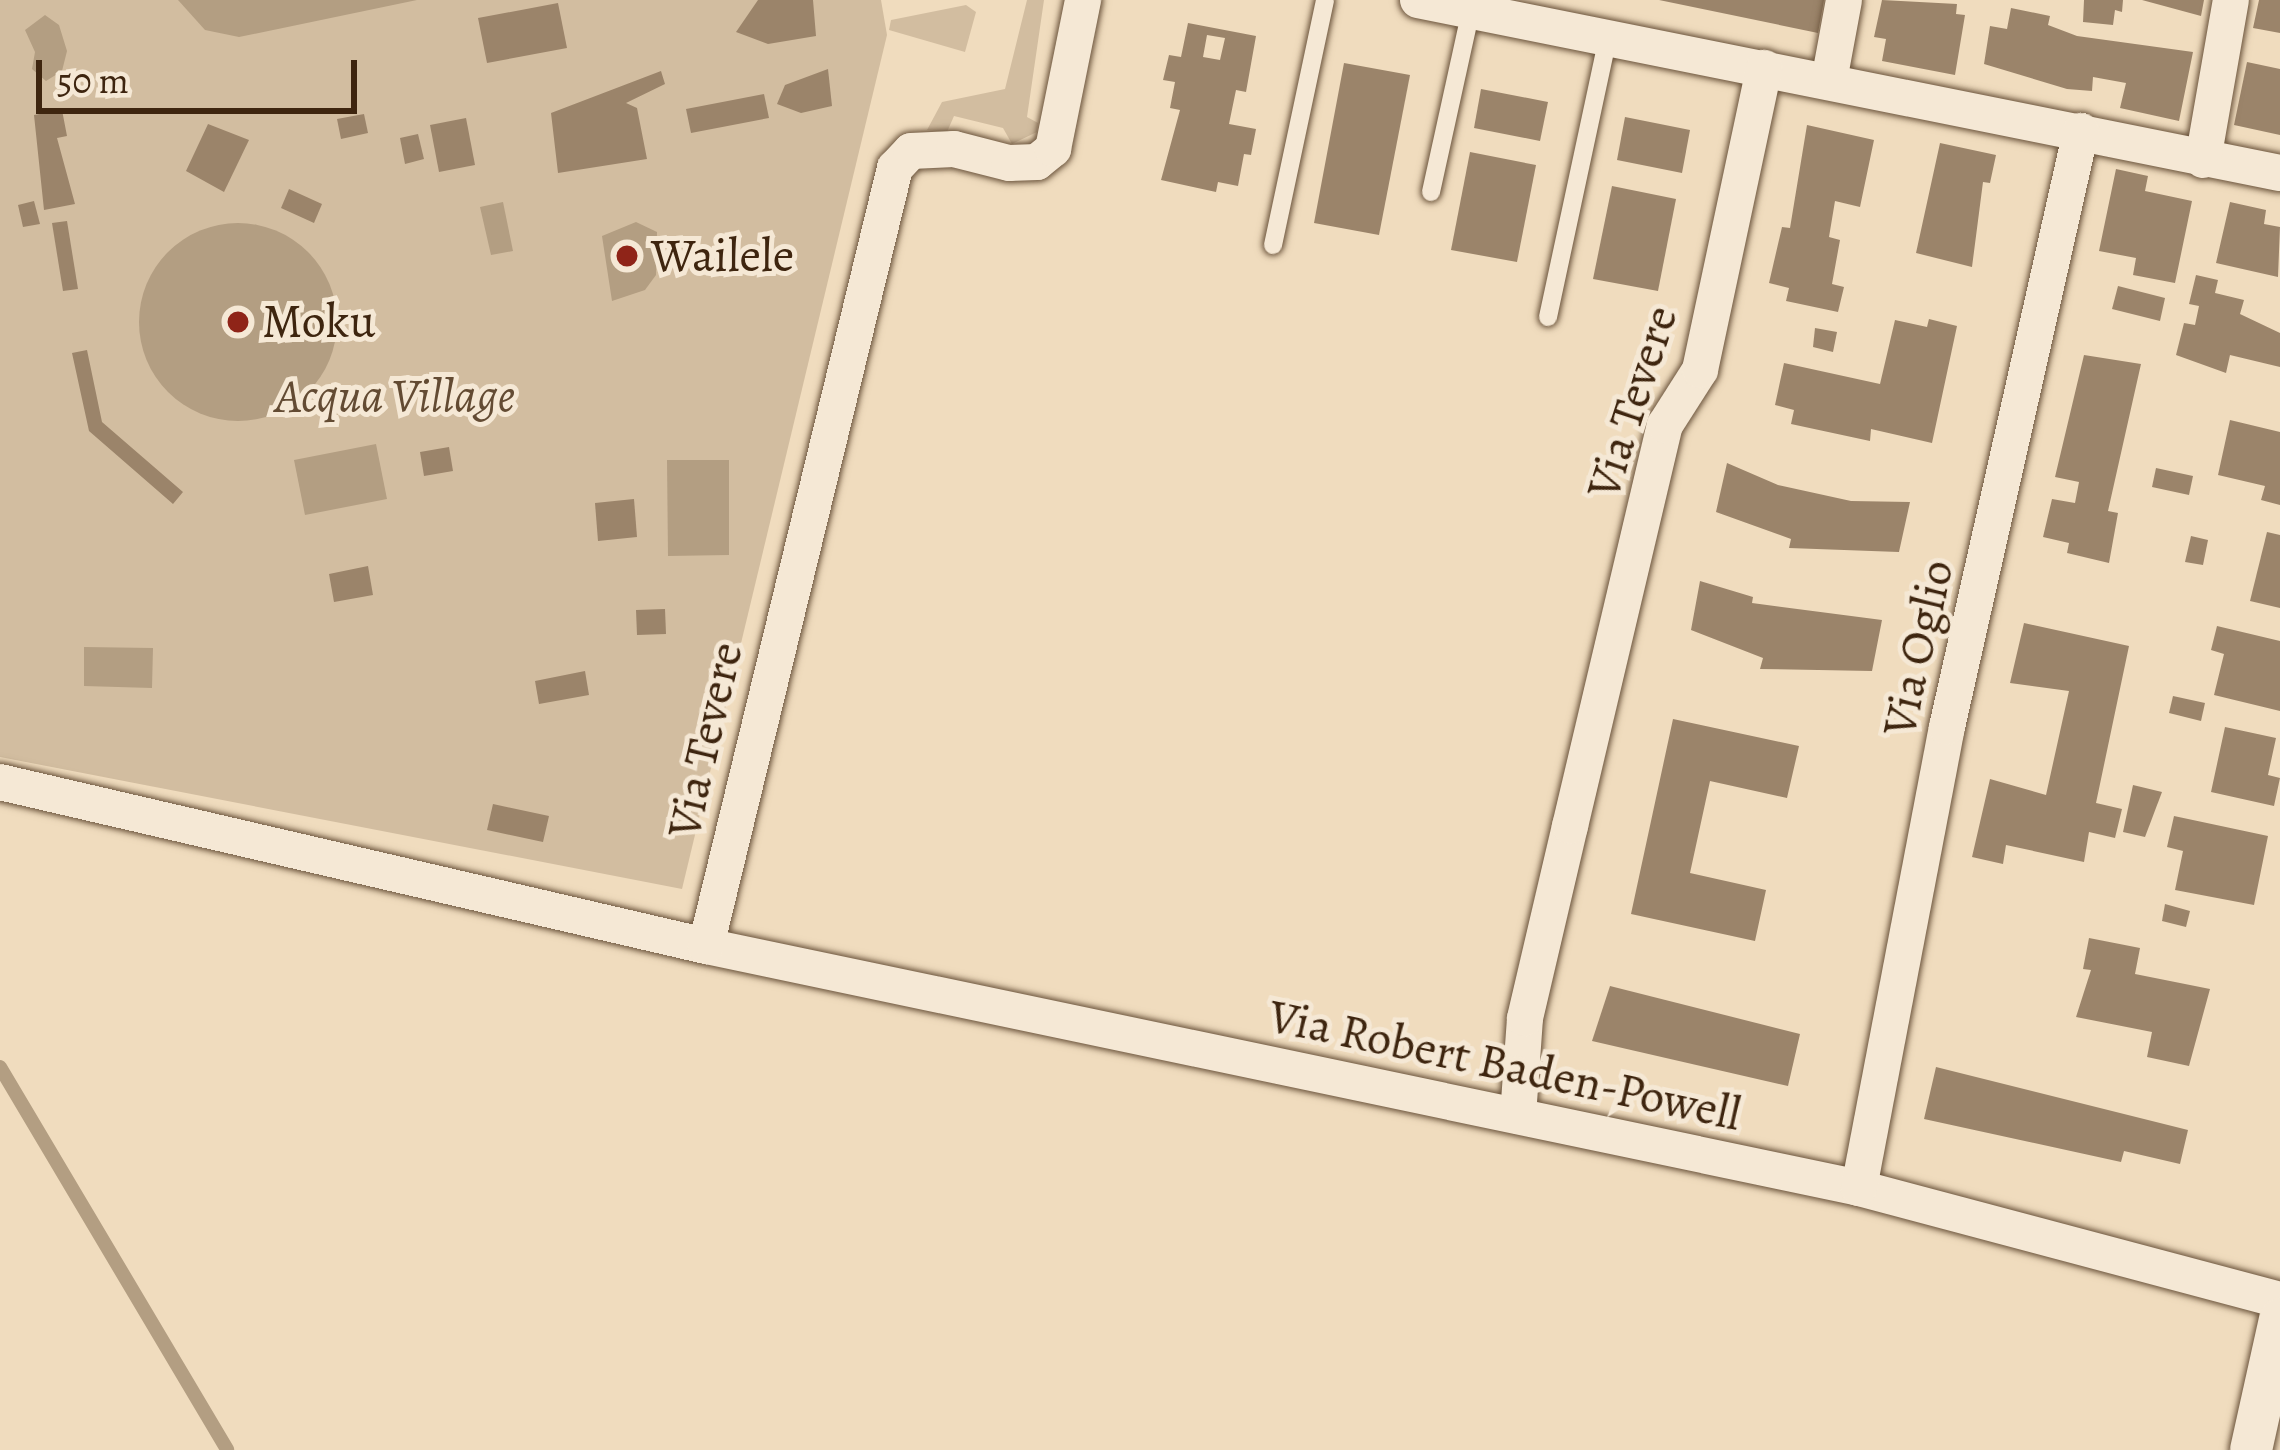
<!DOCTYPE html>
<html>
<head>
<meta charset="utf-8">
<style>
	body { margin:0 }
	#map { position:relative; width:2280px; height:1450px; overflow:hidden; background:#f0dcbe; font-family:Alegreya,serif }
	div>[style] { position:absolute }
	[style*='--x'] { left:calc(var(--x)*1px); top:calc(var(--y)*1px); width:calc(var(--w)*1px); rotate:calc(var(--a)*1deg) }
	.green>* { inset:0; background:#d2bda0 }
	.water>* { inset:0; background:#b39e82 }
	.round { border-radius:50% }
	.stream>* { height:14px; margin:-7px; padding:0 7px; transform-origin:7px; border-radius:7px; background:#b39e82 }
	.building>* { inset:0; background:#9b846a }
	.roads { filter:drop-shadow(0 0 3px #6a533b) drop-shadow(0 0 3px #6a533b) }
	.service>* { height:18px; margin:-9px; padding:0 9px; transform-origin:9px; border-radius:9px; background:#f5e8d5 }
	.minor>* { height:36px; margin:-18px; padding:0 18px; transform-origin:18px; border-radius:18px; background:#f5e8d5 }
	.tertiary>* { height:42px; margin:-21px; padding:0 21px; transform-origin:21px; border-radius:21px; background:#f5e8d5 }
	.dots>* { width:33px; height:33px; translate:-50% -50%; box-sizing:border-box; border:6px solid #f5e8d5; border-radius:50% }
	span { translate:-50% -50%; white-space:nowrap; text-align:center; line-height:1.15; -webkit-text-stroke:10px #f5e8d5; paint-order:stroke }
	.poi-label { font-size:48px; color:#3e250f }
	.left { translate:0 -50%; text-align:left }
	.park-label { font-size:48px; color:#634b33; font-style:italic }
	.street-label { font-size:48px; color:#3e250f }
	.scale { position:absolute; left:36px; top:60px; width:321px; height:54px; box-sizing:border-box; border:6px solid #3e250f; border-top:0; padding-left:15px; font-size:36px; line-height:42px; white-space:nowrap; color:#3e250f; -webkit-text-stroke:9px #f5e8d5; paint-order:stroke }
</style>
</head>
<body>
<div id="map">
	<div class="green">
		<div style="clip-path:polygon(0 0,881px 0,887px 35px,682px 889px,0 757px)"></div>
		<div style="clip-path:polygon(1027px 0,1044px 0,1027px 117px,1038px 123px,1037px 132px,1012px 144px,1003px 128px,954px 116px,947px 132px,927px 130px,942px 102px,1005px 89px)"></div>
		<div style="clip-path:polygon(966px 5px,976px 12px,965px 52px,889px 30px,891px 20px)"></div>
	</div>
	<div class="water">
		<div style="clip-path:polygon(178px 0,417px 0,239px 37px,205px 30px)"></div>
		<div style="clip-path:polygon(45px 15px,59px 25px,67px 51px,62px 71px,46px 81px,32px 69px,35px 52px,25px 30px)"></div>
		<div style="clip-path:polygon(503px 202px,513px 251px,491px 255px,480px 207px)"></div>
		<div style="clip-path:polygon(636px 222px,657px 232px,656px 275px,645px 290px,612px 301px,602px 236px)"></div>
		<div class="round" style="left:139px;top:223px;width:198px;height:198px"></div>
		<div style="clip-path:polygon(376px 444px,387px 499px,305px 515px,294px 460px)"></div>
		<div style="clip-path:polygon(667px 460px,729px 460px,729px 555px,668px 556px)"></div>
		<div style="clip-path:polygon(84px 647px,153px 648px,152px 688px,84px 686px)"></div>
	</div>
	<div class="stream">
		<div style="--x:0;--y:1067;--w:445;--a:59.3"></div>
	</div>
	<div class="building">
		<div style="clip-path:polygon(758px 0,813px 0,816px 36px,768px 44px,736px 32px)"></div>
		<div style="clip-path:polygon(1659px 0,1824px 0,1818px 33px)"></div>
		<div style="clip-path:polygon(1882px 0,1957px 4px,1956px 14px,1965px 15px,1955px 75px,1882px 61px,1886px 39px,1874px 37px)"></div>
		<div style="clip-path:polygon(2084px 0,2123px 0,2122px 12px,2115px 10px,2113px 25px,2083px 22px)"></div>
		<div style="clip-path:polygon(2142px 0,2204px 0,2201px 16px)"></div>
		<div style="clip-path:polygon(2259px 0,2280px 0,2280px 33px,2253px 28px)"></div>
		<div style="clip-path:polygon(558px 3px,567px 48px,487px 63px,478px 18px)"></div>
		<div style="clip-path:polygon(2011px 8px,2050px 16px,2048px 25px,2077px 36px,2193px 52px,2179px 121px,2120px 108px,2126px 83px,2093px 77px,2092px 91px,2067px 89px,1984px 64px,1990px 26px,2007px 29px)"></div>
		<div style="clip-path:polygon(evenodd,1188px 23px,1256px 36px,1246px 92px,1236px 90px,1229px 124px,1256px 129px,1251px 155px,1244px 154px,1238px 186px,1218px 182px,1216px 192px,1161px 180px,1180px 110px,1170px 108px,1175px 82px,1163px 80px,1169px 55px,1181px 57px,1188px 23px,1207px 35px,1225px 38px,1220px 60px,1203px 57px,1207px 35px)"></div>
		<div style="clip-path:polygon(2247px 62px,2280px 69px,2280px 135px,2234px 125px)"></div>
		<div style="clip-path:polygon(1344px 63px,1410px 75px,1379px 235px,1314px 223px)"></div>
		<div style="clip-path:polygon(828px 69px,832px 106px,801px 113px,777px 104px,785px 85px)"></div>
		<div style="clip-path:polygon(661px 71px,665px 84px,626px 103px,637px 108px,647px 159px,558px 173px,551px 113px)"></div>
		<div style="clip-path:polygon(1481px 89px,1548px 102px,1540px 141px,1474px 128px)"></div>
		<div style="clip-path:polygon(764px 94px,769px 118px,691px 133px,686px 109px)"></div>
		<div style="clip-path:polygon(62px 110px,67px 136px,57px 138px,75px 204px,44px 210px,34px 115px)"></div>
		<div style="clip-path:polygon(364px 114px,368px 133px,341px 139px,337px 119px)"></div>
		<div style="clip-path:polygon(1625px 117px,1690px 130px,1682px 173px,1617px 160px)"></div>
		<div style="clip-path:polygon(466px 118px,475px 165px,439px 172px,430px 125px)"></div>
		<div style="clip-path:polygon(208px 124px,249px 140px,224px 192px,186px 171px)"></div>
		<div style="clip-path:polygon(1807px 125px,1874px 140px,1860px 207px,1835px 201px,1829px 237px,1840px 240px,1832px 284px,1844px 287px,1838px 312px,1786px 301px,1789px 288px,1769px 283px,1782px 227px,1790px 228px)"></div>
		<div style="clip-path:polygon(418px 134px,424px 159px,405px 164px,400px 138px)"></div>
		<div style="clip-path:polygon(1940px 143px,1996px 155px,1990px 183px,1983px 182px,1972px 267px,1916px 253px)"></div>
		<div style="clip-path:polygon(1470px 152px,1536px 165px,1517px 262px,1451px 250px)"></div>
		<div style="clip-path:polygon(2116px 169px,2148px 176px,2145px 191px,2192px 201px,2175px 283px,2133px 275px,2136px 258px,2099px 251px)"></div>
		<div style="clip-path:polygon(1612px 186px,1676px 199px,1658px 291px,1593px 279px)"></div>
		<div style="clip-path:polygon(289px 189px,322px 204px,314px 223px,281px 208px)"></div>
		<div style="clip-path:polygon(34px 201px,40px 224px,23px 227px,18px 205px)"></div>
		<div style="clip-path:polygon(2230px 202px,2266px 210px,2264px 224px,2280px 227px,2278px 277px,2216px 263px)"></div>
		<div style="clip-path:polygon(67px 221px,78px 289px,63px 291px,52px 223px)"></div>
		<div style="clip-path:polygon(2196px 275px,2218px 280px,2215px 293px,2244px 300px,2240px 314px,2280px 333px,2280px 367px,2230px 355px,2226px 373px,2176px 355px,2184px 323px,2195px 325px,2199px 306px,2189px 304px)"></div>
		<div style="clip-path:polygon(2118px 286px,2165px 298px,2160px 321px,2112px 309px)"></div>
		<div style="clip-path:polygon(1929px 319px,1957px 326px,1932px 443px,1871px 429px,1870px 441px,1791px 424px,1794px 410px,1775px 405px,1784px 363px,1880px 384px,1895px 320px,1927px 327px)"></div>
		<div style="clip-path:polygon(1815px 328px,1837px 332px,1833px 352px,1813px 347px)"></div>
		<div style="clip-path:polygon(87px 350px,102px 422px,183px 492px,173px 504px,89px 431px,72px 353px)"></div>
		<div style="clip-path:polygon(2084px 355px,2141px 364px,2108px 511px,2118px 513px,2109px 563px,2067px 553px,2069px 543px,2043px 537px,2052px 499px,2075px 503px,2079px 482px,2055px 477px)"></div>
		<div style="clip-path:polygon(2230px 420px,2280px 432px,2280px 505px,2261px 500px,2265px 486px,2218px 475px)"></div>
		<div style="clip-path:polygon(449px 447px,453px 471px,424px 476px,420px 452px)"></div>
		<div style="clip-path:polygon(1727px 463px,1778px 485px,1851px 501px,1910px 502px,1899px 552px,1789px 548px,1791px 539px,1716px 512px)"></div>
		<div style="clip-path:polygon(2156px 468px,2193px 476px,2189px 495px,2152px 487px)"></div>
		<div style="clip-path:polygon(634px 499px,637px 537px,598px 541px,595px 503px)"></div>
		<div style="clip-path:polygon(2267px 532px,2280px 535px,2280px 608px,2250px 601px)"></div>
		<div style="clip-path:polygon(2191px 536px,2208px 540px,2203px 565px,2185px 562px)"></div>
		<div style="clip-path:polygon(368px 566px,373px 595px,334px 602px,329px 574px)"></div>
		<div style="clip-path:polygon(1700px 581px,1753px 597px,1752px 603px,1882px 620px,1872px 671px,1760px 669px,1763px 658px,1691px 630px)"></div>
		<div style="clip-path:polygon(665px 609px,666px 634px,637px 635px,636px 610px)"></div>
		<div style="clip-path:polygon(2024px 623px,2129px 646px,2096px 803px,2122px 809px,2115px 838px,2089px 832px,2084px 862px,2006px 845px,2003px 864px,1972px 857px,1990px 779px,2046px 795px,2069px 691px,2010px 683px)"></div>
		<div style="clip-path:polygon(2217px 626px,2280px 641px,2280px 711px,2214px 695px,2224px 654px,2211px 650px)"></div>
		<div style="clip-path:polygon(585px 671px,589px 695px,539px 704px,535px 681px)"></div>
		<div style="clip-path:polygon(2173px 696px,2205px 703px,2201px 721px,2169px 713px)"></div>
		<div style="clip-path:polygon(1673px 719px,1799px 746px,1787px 798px,1710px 781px,1690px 873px,1766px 890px,1755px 941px,1631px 914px)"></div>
		<div style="clip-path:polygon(2225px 727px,2276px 738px,2268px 775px,2280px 778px,2274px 806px,2211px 792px)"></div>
		<div style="clip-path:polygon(2133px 785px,2162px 792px,2145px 837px,2123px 832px)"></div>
		<div style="clip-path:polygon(493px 804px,549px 816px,543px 842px,487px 830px)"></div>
		<div style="clip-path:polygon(2174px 816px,2268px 836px,2254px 905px,2175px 890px,2183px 851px,2167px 847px)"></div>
		<div style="clip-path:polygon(2165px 904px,2190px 911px,2186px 927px,2162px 921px)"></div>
		<div style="clip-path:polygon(2089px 938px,2140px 948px,2135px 974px,2210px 989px,2189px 1066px,2147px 1057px,2152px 1032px,2076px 1017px,2091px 970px,2083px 969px)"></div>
		<div style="clip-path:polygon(1610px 986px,1800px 1034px,1788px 1086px,1592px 1041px)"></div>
		<div style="clip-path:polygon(1936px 1067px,2188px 1130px,2180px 1164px,2124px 1151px,2121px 1162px,1924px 1119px)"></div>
	</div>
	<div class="roads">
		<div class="service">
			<div style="--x:1431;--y:192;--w:186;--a:-77.6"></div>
			<div style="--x:1273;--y:245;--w:250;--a:-78"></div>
			<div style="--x:1548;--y:317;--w:286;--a:-77.9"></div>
		</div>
		<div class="minor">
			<div style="--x:1418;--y:0;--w:879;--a:11.35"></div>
			<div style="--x:1829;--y:81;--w:82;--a:-79.5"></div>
			<div style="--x:2203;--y:160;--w:162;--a:-80.1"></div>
			<div style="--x:0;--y:782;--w:725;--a:13.08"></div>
			<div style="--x:706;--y:946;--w:1178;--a:11.85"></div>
			<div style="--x:1859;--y:1188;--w:436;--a:14.9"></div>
			<div style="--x:706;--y:946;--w:801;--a:-76.35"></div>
			<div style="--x:895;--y:168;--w:23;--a:-47"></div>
			<div style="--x:911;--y:151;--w:43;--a:-2.7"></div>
			<div style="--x:954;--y:149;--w:57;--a:14.3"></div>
			<div style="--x:1009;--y:163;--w:28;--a:-2"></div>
			<div style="--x:1037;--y:162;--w:21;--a:-39"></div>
			<div style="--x:1053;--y:149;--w:152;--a:-78.6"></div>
			<div style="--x:1518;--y:1116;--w:98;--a:-85.9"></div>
			<div style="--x:1525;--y:1018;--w:197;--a:-76.8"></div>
			<div style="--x:1570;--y:826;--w:412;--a:-76.7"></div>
			<div style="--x:1665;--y:425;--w:65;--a:-57.5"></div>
			<div style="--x:1700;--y:370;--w:309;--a:-78"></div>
			<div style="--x:1859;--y:1188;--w:469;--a:-79.2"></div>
			<div style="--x:1947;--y:727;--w:611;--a:-77.33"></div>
		</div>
		<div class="tertiary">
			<div style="--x:2251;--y:1450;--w:134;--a:-77.5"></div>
		</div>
	</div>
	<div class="dots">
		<div style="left:627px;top:256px;background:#8f2418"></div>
		<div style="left:238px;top:322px;background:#8f2418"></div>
	</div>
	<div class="poi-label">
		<span class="left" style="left:651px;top:256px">Wailele</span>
		<span class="left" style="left:262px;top:322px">Moku</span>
	</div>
	<div class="park-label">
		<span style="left:395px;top:396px">Acqua Village</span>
	</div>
	<div class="street-label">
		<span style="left:1632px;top:402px;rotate:-72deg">Via Tevere</span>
		<span style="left:1918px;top:648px;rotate:-77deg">Via Oglio</span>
		<span style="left:705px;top:740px;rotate:-77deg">Via Tevere</span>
		<span style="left:1505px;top:1065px;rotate:12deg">Via Robert Baden-Powell</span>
	</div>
	<div class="scale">50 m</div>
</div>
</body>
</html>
